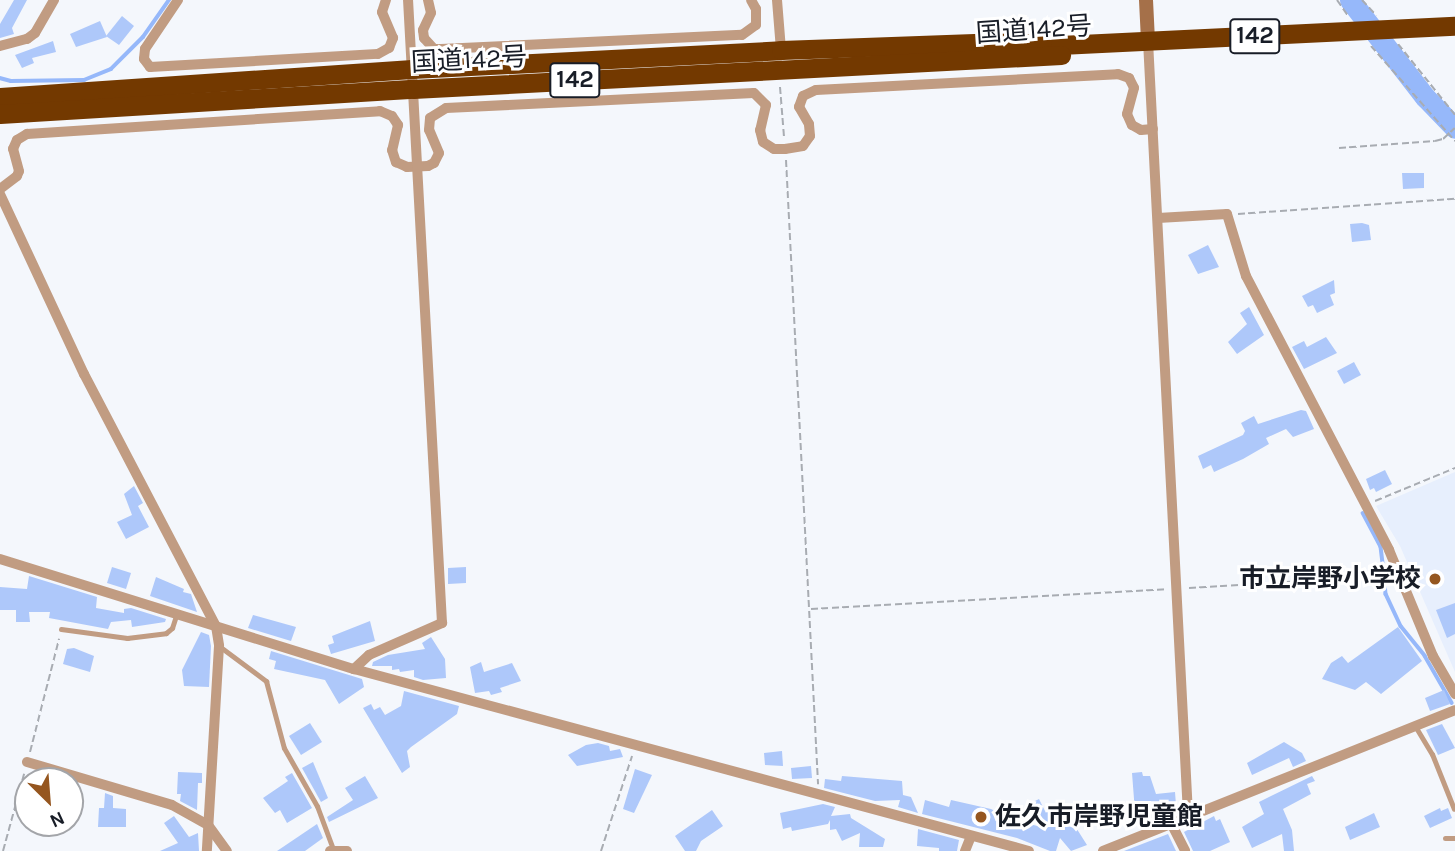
<!DOCTYPE html>
<html>
<head>
<meta charset="utf-8">
<style>
	body { margin:0 }
	#map { position:relative; width:1455px; height:851px; overflow:hidden; background:#f4f7fc; font-family:Karla,"Noto Sans JP",sans-serif }
	div>[style] { position:absolute }
	[style*='--x'] { left:calc(var(--x)*1px); top:calc(var(--y)*1px); width:calc(var(--w)*1px); rotate:calc(var(--a)*1deg) }
	.built>* { inset:0; background:#e7effd }
	.stream>* { height:3.5px; margin:-1.75px; padding:0 1.75px; transform-origin:1.75px; border-radius:1.75px; background:#96b8fa }
	.river>* { height:21px; margin:-10.5px; padding:0 10.5px; transform-origin:10.5px; border-radius:10.5px; background:#96b8fa }
	.building>* { inset:0; background:#aec8fa }
	.path>* { height:2px; margin-top:-1px; transform-origin:0; background:repeating-linear-gradient(90deg,#a8acb2 0 7px,transparent 0 10.5px) }
	.lane>* { height:5px; margin:-2.5px; padding:0 2.5px; transform-origin:2.5px; border-radius:2.5px; background:#c19c82 }
	.street>* { height:10px; margin:-5px; padding:0 5px; transform-origin:5px; border-radius:5px; background:#c19c82 }
	.secondary>* { height:14px; margin:-7px; padding:0 7px; transform-origin:7px; border-radius:7px; background:#a57049 }
	.highway>* { height:19px; margin:-9.5px; padding:0 9.5px; transform-origin:9.5px; border-radius:9.5px; background:#733900 }
	.dots>* { width:19px; height:19px; translate:-50% -50%; box-sizing:border-box; border:4px solid #fff; border-radius:50% }
	span { translate:-50% -50%; white-space:nowrap; text-align:center; line-height:1.15; -webkit-text-stroke:6px #fff; paint-order:stroke }
	.shield-label span { padding:2px 5px; background:#fff; border:2px solid; border-radius:5px; -webkit-text-stroke-width:0 }
	.shield-label { font-size:24px; color:#181d27; font-weight:700 }
	.street-label { font-size:26px; color:#181d27 }
	.poi-label { font-size:26px; color:#181d27; font-weight:700 }
	.right { translate:-100% -50%; text-align:right }
	.left { translate:0 -50%; text-align:left }
	.north { position:absolute; left:14px; top:767px; width:70px; height:70px; box-sizing:border-box; background:#fff; border:2px solid #a3a5a9; border-radius:50%; rotate:155deg; font-size:19px; font-weight:700; line-height:28px; text-align:center; color:#181d27 }
	.north::after { content:''; display:block; margin:auto; width:24px; height:32px; background:#95561f; clip-path:polygon(50% 0,100% 100%,50% 72%,0 100%) }
</style>
</head>
<body>
<div id="map">
	<div class="built">
		<div style="clip-path:polygon(1455px 472px,1455px 672px,1400px 546px,1376px 506px)"></div>
	</div>
	<div class="stream">
		<div style="--x:0;--y:78;--w:11;--a:15"></div>
		<div style="--x:11;--y:81;--w:73;--a:-0.8"></div>
		<div style="--x:84;--y:80;--w:29;--a:-22"></div>
		<div style="--x:111;--y:69;--w:45;--a:-45"></div>
		<div style="--x:143;--y:37;--w:45;--a:-54.9"></div>
		<div style="--x:1363;--y:513;--w:38;--a:62"></div>
		<div style="--x:1381;--y:547;--w:25;--a:83"></div>
		<div style="--x:1385;--y:583;--w:11;--a:85"></div>
		<div style="--x:1386;--y:594;--w:35;--a:65"></div>
		<div style="--x:1401;--y:626;--w:38;--a:51"></div>
		<div style="--x:1425;--y:656;--w:54;--a:60.1"></div>
	</div>
	<div class="river">
		<div style="--x:1350;--y:0;--w:123;--a:52.3"></div>
		<div style="--x:1425;--y:97;--w:43;--a:45.9"></div>
	</div>
	<div class="building">
		<div style="clip-path:polygon(14px 0,27px 0,12px 28px,14px 34px,0 38px,0 24px)"></div>
		<div style="clip-path:polygon(122px 16px,134px 26px,119px 45px,106px 36px)"></div>
		<div style="clip-path:polygon(100px 21px,107px 37px,76px 47px,70px 34px)"></div>
		<div style="clip-path:polygon(53px 41px,56px 52px,32px 58px,34px 63px,22px 68px,15px 55px)"></div>
		<div style="clip-path:polygon(1402px 173px,1424px 173px,1424px 188px,1403px 189px)"></div>
		<div style="clip-path:polygon(1362px 223px,1369px 225px,1371px 240px,1352px 242px,1350px 224px)"></div>
		<div style="clip-path:polygon(1208px 245px,1219px 267px,1198px 274px,1188px 255px)"></div>
		<div style="clip-path:polygon(1334px 280px,1335px 293px,1330px 295px,1334px 305px,1317px 313px,1313px 305px,1308px 307px,1302px 296px)"></div>
		<div style="clip-path:polygon(1249px 307px,1264px 335px,1237px 354px,1228px 342px,1247px 324px,1240px 313px)"></div>
		<div style="clip-path:polygon(1326px 337px,1337px 353px,1304px 369px,1292px 347px,1304px 341px,1307px 347px)"></div>
		<div style="clip-path:polygon(1354px 362px,1361px 375px,1344px 384px,1337px 371px)"></div>
		<div style="clip-path:polygon(1301px 410px,1306px 411px,1314px 429px,1293px 437px,1286px 429px,1266px 438px,1269px 444px,1243px 459px,1214px 472px,1211px 465px,1203px 469px,1198px 456px,1243px 435px,1245px 431px,1241px 423px,1254px 416px,1258px 424px)"></div>
		<div style="clip-path:polygon(1385px 470px,1392px 484px,1376px 492px,1374px 488px,1370px 490px,1366px 479px)"></div>
		<div style="clip-path:polygon(134px 486px,143px 503px,138px 506px,149px 527px,126px 539px,117px 522px,132px 515px,124px 494px)"></div>
		<div style="clip-path:polygon(112px 567px,131px 573px,126px 589px,107px 583px)"></div>
		<div style="clip-path:polygon(466px 567px,466px 583px,448px 584px,448px 568px)"></div>
		<div style="clip-path:polygon(29px 576px,97px 597px,96px 608px,124px 613px,124px 609px,131px 608px,166px 619px,165px 622px,132px 627px,131px 620px,111px 622px,108px 629px,49px 618px,50px 612px,29px 612px,30px 622px,16px 622px,16px 610px,0 610px,0 587px,27px 589px)"></div>
		<div style="clip-path:polygon(156px 577px,184px 589px,183px 592px,191px 594px,197px 612px,150px 596px)"></div>
		<div style="clip-path:polygon(1455px 603px,1455px 634px,1447px 638px,1436px 610px)"></div>
		<div style="clip-path:polygon(253px 615px,296px 627px,291px 641px,248px 628px)"></div>
		<div style="clip-path:polygon(370px 621px,375px 641px,331px 654px,328px 645px,334px 643px,332px 636px)"></div>
		<div style="clip-path:polygon(1398px 627px,1422px 661px,1381px 694px,1366px 682px,1355px 690px,1322px 679px,1331px 663px,1342px 656px,1348px 663px)"></div>
		<div style="clip-path:polygon(201px 632px,209px 635px,211px 646px,209px 687px,184px 686px,182px 670px)"></div>
		<div style="clip-path:polygon(431px 637px,445px 659px,446px 678px,423px 680px,414px 677px,414px 670px,400px 672px,399px 669px,392px 670px,392px 666px,372px 666px,373px 662px,388px 655px,425px 649px,422px 643px)"></div>
		<div style="clip-path:polygon(74px 648px,94px 656px,90px 672px,63px 664px,67px 649px)"></div>
		<div style="clip-path:polygon(271px 651px,362px 679px,364px 687px,339px 704px,325px 680px,274px 669px,276px 661px,269px 659px)"></div>
		<div style="clip-path:polygon(481px 662px,484px 672px,512px 663px,521px 681px,500px 688px,502px 692px,491px 695px,489px 691px,475px 693px,470px 667px)"></div>
		<div style="clip-path:polygon(1444px 690px,1450px 704px,1430px 711px,1425px 698px)"></div>
		<div style="clip-path:polygon(404px 691px,459px 706px,457px 714px,411px 747px,407px 751px,410px 767px,402px 773px,363px 708px,371px 704px,374px 710px,380px 707px,385px 715px,401px 706px)"></div>
		<div style="clip-path:polygon(310px 723px,322px 742px,301px 755px,289px 736px)"></div>
		<div style="clip-path:polygon(1442px 724px,1455px 748px,1438px 755px,1426px 730px)"></div>
		<div style="clip-path:polygon(1284px 742px,1302px 753px,1306px 761px,1293px 767px,1289px 758px,1252px 775px,1247px 763px)"></div>
		<div style="clip-path:polygon(598px 743px,609px 746px,610px 751px,620px 749px,623px 757px,577px 766px,568px 755px,586px 745px)"></div>
		<div style="clip-path:polygon(782px 751px,783px 766px,765px 765px,764px 753px)"></div>
		<div style="clip-path:polygon(313px 762px,328px 798px,321px 802px,302px 768px)"></div>
		<div style="clip-path:polygon(811px 766px,812px 778px,792px 779px,791px 768px)"></div>
		<div style="clip-path:polygon(635px 769px,652px 775px,634px 813px,623px 809px)"></div>
		<div style="clip-path:polygon(178px 772px,202px 773px,202px 783px,198px 783px,197px 810px,180px 801px,181px 794px,177px 794px)"></div>
		<div style="clip-path:polygon(1142px 772px,1143px 776px,1150px 776px,1156px 794px,1175px 792px,1176px 805px,1171px 805px,1172px 809px,1135px 812px,1132px 773px)"></div>
		<div style="clip-path:polygon(292px 773px,312px 808px,287px 823px,280px 810px,275px 813px,263px 798px,288px 781px,285px 777px)"></div>
		<div style="clip-path:polygon(365px 776px,378px 798px,329px 822px,327px 817px,353px 800px,345px 788px)"></div>
		<div style="clip-path:polygon(842px 776px,902px 781px,903px 795px,911px 797px,918px 813px,898px 807px,900px 800px,875px 801px,824px 788px,825px 779px,841px 781px)"></div>
		<div style="clip-path:polygon(1312px 776px,1315px 781px,1307px 784px,1311px 794px,1283px 809px,1292px 830px,1294px 851px,1284px 851px,1282px 834px,1252px 848px,1242px 827px,1264px 814px,1259px 802px)"></div>
		<div style="clip-path:polygon(105px 793px,113px 796px,113px 808px,126px 809px,126px 827px,98px 827px,99px 808px,104px 808px)"></div>
		<div style="clip-path:polygon(1039px 799px,1045px 811px,1061px 804px,1087px 845px,1071px 851px,1060px 838px,1056px 851px,1050px 851px,1017px 838px,922px 814px,925px 800px,949px 807px,951px 800px,991px 809px,999px 813px,998px 817px,1042px 827px,1029px 804px)"></div>
		<div style="clip-path:polygon(823px 804px,835px 807px,831px 816px,850px 814px,851px 818px,885px 839px,883px 847px,859px 847px,860px 833px,842px 841px,836px 829px,830px 830px,830px 820px,828px 824px,792px 831px,791px 827px,783px 829px,780px 813px)"></div>
		<div style="clip-path:polygon(1440px 808px,1441px 811px,1448px 808px,1452px 818px,1430px 828px,1424px 816px)"></div>
		<div style="clip-path:polygon(712px 810px,723px 826px,701px 841px,696px 851px,685px 851px,675px 836px)"></div>
		<div style="clip-path:polygon(1374px 813px,1380px 827px,1350px 840px,1345px 827px)"></div>
		<div style="clip-path:polygon(174px 816px,189px 837px,198px 833px,199px 851px,160px 851px,178px 843px,164px 823px)"></div>
		<div style="clip-path:polygon(1214px 816px,1216px 821px,1220px 819px,1230px 842px,1210px 851px,1193px 851px,1184px 832px)"></div>
		<div style="clip-path:polygon(317px 824px,323px 838px,305px 851px,277px 851px)"></div>
		<div style="clip-path:polygon(918px 829px,959px 840px,957px 851px,939px 851px,939px 848px,917px 846px)"></div>
		<div style="clip-path:polygon(1168px 834px,1176px 851px,1124px 851px)"></div>
	</div>
	<div class="path">
		<div style="--x:1337;--y:0;--w:19;--a:55"></div>
		<div style="--x:1362;--y:0;--w:21;--a:47"></div>
		<div style="--x:1398;--y:44;--w:91;--a:51.2"></div>
		<div style="--x:1371;--y:46;--w:127;--a:48.5"></div>
		<div style="--x:780;--y:87;--w:50;--a:85.4"></div>
		<div style="--x:1339;--y:148;--w:96;--a:-4.2"></div>
		<div style="--x:1435;--y:141;--w:8;--a:-14"></div>
		<div style="--x:1443;--y:139;--w:16;--a:-43"></div>
		<div style="--x:786;--y:160;--w:625;--a:87.06"></div>
		<div style="--x:1238;--y:214;--w:218;--a:-4"></div>
		<div style="--x:1375;--y:501;--w:87;--a:-22.4"></div>
		<div style="--x:1189;--y:588;--w:197;--a:-3.5"></div>
		<div style="--x:811;--y:609;--w:356;--a:-3.2"></div>
		<div style="--x:30;--y:752;--w:117;--a:-75.6"></div>
		<div style="--x:3;--y:851;--w:80;--a:-74.7"></div>
		<div style="--x:601;--y:851;--w:100;--a:-71.9"></div>
	</div>
	<div class="lane">
		<div style="--x:61;--y:629;--w:67;--a:7.8"></div>
		<div style="--x:127;--y:638;--w:39;--a:-7"></div>
		<div style="--x:166;--y:633;--w:8;--a:-40"></div>
		<div style="--x:172;--y:628;--w:16;--a:-72"></div>
		<div style="--x:219;--y:646;--w:59;--a:36.7"></div>
		<div style="--x:266;--y:681;--w:69;--a:75"></div>
		<div style="--x:284;--y:748;--w:67;--a:60.4"></div>
		<div style="--x:317;--y:806;--w:46;--a:69.6"></div>
		<div style="--x:1415;--y:726;--w:33;--a:59"></div>
		<div style="--x:1432;--y:754;--w:59;--a:68.2"></div>
		<div style="--x:1445;--y:838;--w:10;--a:0"></div>
	</div>
	<div class="street">
		<div style="--x:178;--y:0;--w:59;--a:124"></div>
		<div style="--x:145;--y:49;--w:10;--a:96"></div>
		<div style="--x:144;--y:59;--w:10;--a:53"></div>
		<div style="--x:150;--y:67;--w:228;--a:-3.3"></div>
		<div style="--x:378;--y:54;--w:13;--a:-29"></div>
		<div style="--x:389;--y:48;--w:11;--a:-68"></div>
		<div style="--x:393;--y:38;--w:28;--a:-113"></div>
		<div style="--x:382;--y:12;--w:13;--a:-72"></div>
		<div style="--x:428;--y:0;--w:13;--a:77"></div>
		<div style="--x:431;--y:13;--w:19;--a:115"></div>
		<div style="--x:423;--y:30;--w:8;--a:83"></div>
		<div style="--x:424;--y:38;--w:15;--a:48"></div>
		<div style="--x:434;--y:49;--w:7;--a:0"></div>
		<div style="--x:441;--y:49;--w:301;--a:-2.7"></div>
		<div style="--x:742;--y:35;--w:17;--a:-36"></div>
		<div style="--x:756;--y:25;--w:16;--a:-90"></div>
		<div style="--x:756;--y:9;--w:10;--a:-119"></div>
		<div style="--x:777;--y:0;--w:50;--a:85.4"></div>
		<div style="--x:1148;--y:41;--w:775;--a:87.04"></div>
		<div style="--x:0;--y:46;--w:28;--a:-15"></div>
		<div style="--x:27;--y:39;--w:10;--a:-37"></div>
		<div style="--x:35;--y:33;--w:38;--a:-60"></div>
		<div style="--x:0;--y:189;--w:21;--a:-37"></div>
		<div style="--x:17;--y:176;--w:5;--a:-68"></div>
		<div style="--x:19;--y:171;--w:23;--a:-105"></div>
		<div style="--x:13;--y:149;--w:10;--a:-66"></div>
		<div style="--x:17;--y:140;--w:12;--a:-31"></div>
		<div style="--x:27;--y:134;--w:354;--a:-3.7"></div>
		<div style="--x:380;--y:111;--w:13;--a:23"></div>
		<div style="--x:392;--y:116;--w:11;--a:56"></div>
		<div style="--x:398;--y:125;--w:26;--a:103"></div>
		<div style="--x:392;--y:150;--w:13;--a:72"></div>
		<div style="--x:396;--y:162;--w:12;--a:24"></div>
		<div style="--x:407;--y:167;--w:21;--a:-3"></div>
		<div style="--x:428;--y:166;--w:7;--a:-27"></div>
		<div style="--x:434;--y:163;--w:11;--a:-63"></div>
		<div style="--x:439;--y:153;--w:25;--a:-113"></div>
		<div style="--x:429;--y:130;--w:12;--a:-85"></div>
		<div style="--x:430;--y:118;--w:19;--a:-32"></div>
		<div style="--x:446;--y:108;--w:308;--a:-2.8"></div>
		<div style="--x:754;--y:93;--w:17;--a:45"></div>
		<div style="--x:766;--y:105;--w:26;--a:103"></div>
		<div style="--x:760;--y:130;--w:12;--a:76"></div>
		<div style="--x:763;--y:142;--w:13;--a:32"></div>
		<div style="--x:774;--y:149;--w:11;--a:0"></div>
		<div style="--x:785;--y:149;--w:18;--a:-9"></div>
		<div style="--x:803;--y:146;--w:12;--a:-55"></div>
		<div style="--x:810;--y:136;--w:12;--a:-95"></div>
		<div style="--x:809;--y:124;--w:20;--a:-120"></div>
		<div style="--x:799;--y:107;--w:12;--a:-70"></div>
		<div style="--x:803;--y:96;--w:14;--a:-25"></div>
		<div style="--x:816;--y:90;--w:302;--a:-3"></div>
		<div style="--x:1118;--y:74;--w:12;--a:20"></div>
		<div style="--x:1129;--y:78;--w:11;--a:63"></div>
		<div style="--x:1134;--y:88;--w:27;--a:105"></div>
		<div style="--x:1127;--y:114;--w:12;--a:66"></div>
		<div style="--x:1132;--y:125;--w:10;--a:29"></div>
		<div style="--x:1141;--y:130;--w:12;--a:-5"></div>
		<div style="--x:0;--y:194;--w:199;--a:65"></div>
		<div style="--x:84;--y:374;--w:284;--a:62.4"></div>
		<div style="--x:216;--y:626;--w:20;--a:81"></div>
		<div style="--x:219;--y:646;--w:205;--a:93.4"></div>
		<div style="--x:1158;--y:218;--w:69;--a:-3.3"></div>
		<div style="--x:1227;--y:214;--w:65;--a:73"></div>
		<div style="--x:1246;--y:276;--w:309;--a:62.4"></div>
		<div style="--x:1389;--y:550;--w:115;--a:67.5"></div>
		<div style="--x:1433;--y:656;--w:44;--a:59.9"></div>
		<div style="--x:0;--y:559;--w:371;--a:17.3"></div>
		<div style="--x:354;--y:669;--w:699;--a:15.09"></div>
		<div style="--x:354;--y:669;--w:21;--a:-43"></div>
		<div style="--x:369;--y:655;--w:80;--a:-23.7"></div>
		<div style="--x:442;--y:623;--w:624;--a:-93.12"></div>
		<div style="--x:27;--y:762;--w:151;--a:16.5"></div>
		<div style="--x:172;--y:805;--w:41;--a:29.1"></div>
		<div style="--x:208;--y:825;--w:32;--a:54"></div>
		<div style="--x:1171;--y:823;--w:31;--a:63"></div>
		<div style="--x:330;--y:851;--w:17;--a:0"></div>
		<div style="--x:965;--y:851;--w:16;--a:-68"></div>
		<div style="--x:1103;--y:851;--w:379;--a:-21.8"></div>
	</div>
	<div class="secondary">
		<div style="--x:1146;--y:0;--w:41;--a:87.2"></div>
	</div>
	<div class="highway">
		<div style="--x:0;--y:97;--w:413;--a:-3.9"></div>
		<div style="--x:412;--y:69;--w:369;--a:-2.9"></div>
		<div style="--x:781;--y:50;--w:214;--a:-2.1"></div>
		<div style="--x:995;--y:42;--w:65;--a:2.6"></div>
		<div style="--x:1060;--y:45;--w:395;--a:-2.8"></div>
		<div style="--x:0;--y:114;--w:414;--a:-3.5"></div>
		<div style="--x:413;--y:89;--w:649;--a:-3"></div>
	</div>
	<div class="dots">
		<div style="left:1435px;top:579px;background:#95561f"></div>
		<div style="left:981px;top:817px;background:#95561f"></div>
	</div>
	<div class="shield-label">
		<span style="left:1255px;top:36px">142</span>
		<span style="left:575px;top:80px">142</span>
	</div>
	<div class="street-label">
		<span style="left:1034px;top:30px;rotate:-4deg">国道142号</span>
		<span style="left:469px;top:60px;rotate:-3deg">国道142号</span>
	</div>
	<div class="poi-label">
		<span class="right" style="left:1421px;top:579px">市立岸野小学校</span>
		<span class="left" style="left:995px;top:817px">佐久市岸野児童館</span>
	</div>
	<div class="north">N</div>
</div>
</body>
</html>
